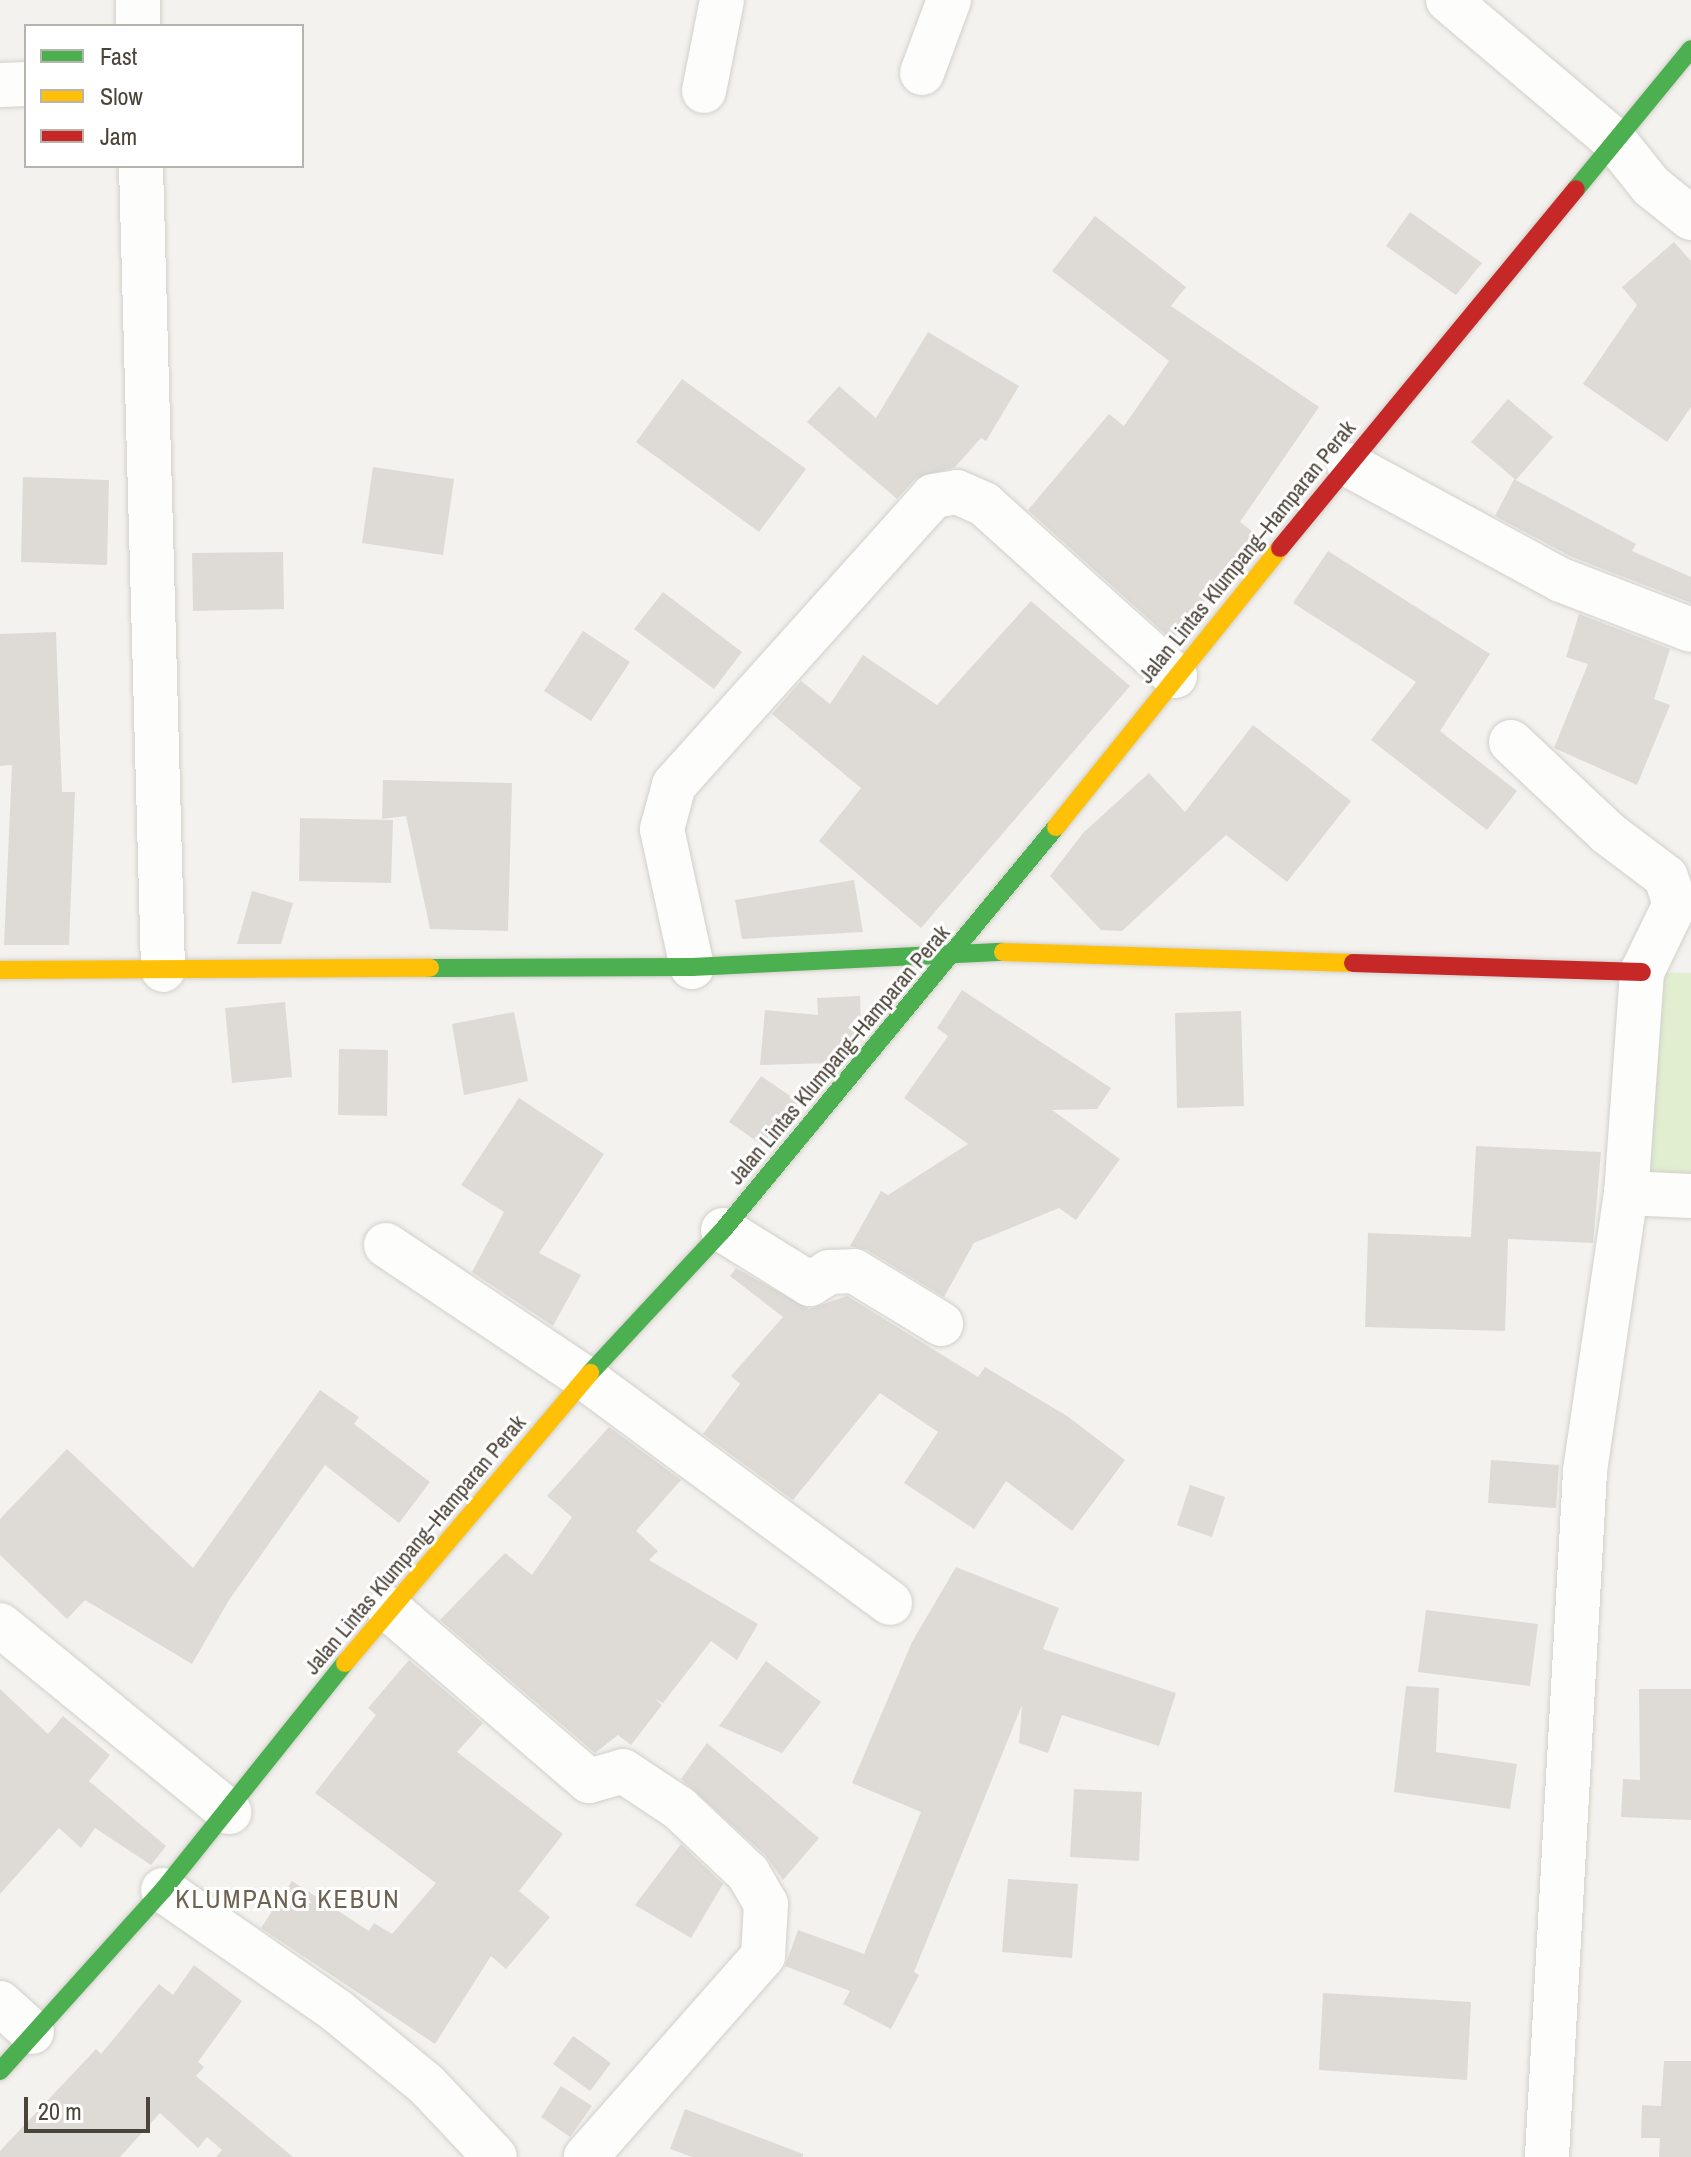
<!DOCTYPE html>
<html>
<head>
<meta charset="utf-8">
<style>
	body { margin:0 }
	#map { position:relative; width:1691px; height:2157px; overflow:hidden; background:#f4f2ee; font-family:"Archivo Narrow",sans-serif }
	div>[style] { position:absolute }
	[style*='--x'] { left:calc(var(--x)*1px); top:calc(var(--y)*1px); width:calc(var(--w)*1px); rotate:calc(var(--a)*1deg) }
	.green>* { inset:0; background:#e1eecf }
	.building>* { inset:0; background:#dedbd6 }
	.roads { filter:drop-shadow(0 0 2px #d2d0cb) drop-shadow(0 0 2px #d2d0cb) }
	.street>* { height:44px; margin:-22px; padding:0 22px; transform-origin:22px; border-radius:22px; background:#fdfdfc }
	.fast>* { height:18px; margin:-9px; padding:0 9px; transform-origin:9px; border-radius:9px; background:#4caf50 }
	.slow>* { height:18px; margin:-9px; padding:0 9px; transform-origin:9px; border-radius:9px; background:#ffc107 }
	.jam>* { height:18px; margin:-9px; padding:0 9px; transform-origin:9px; border-radius:9px; background:#c62828 }
	span { translate:-50% -50%; white-space:nowrap; text-align:center; line-height:1.15; -webkit-text-stroke:6px #fff; paint-order:stroke }
	.street-label { font-size:22px; color:#4b4439 }
	.quarter-label { font-size:26px; color:#6e6250; letter-spacing:2px }
	.legend { position:absolute; left:24px; top:24px; width:280px; height:144px; box-sizing:border-box; background:#fff; border:2px solid #b7b4b0; margin:0; padding:10px 14px; list-style:none; font-size:24px; color:#4b4439 }
	.legend li { display:flex; align-items:center; gap:16px; height:40px }
	.legend b { width:40px; border:2px solid #b7b4b0 }
	.scale { position:absolute; left:24px; top:2097px; width:126px; height:36px; box-sizing:border-box; border:4px solid #4b4439; border-top:0; padding-left:10px; font-size:24px; line-height:28px; white-space:nowrap; color:#4b4439; -webkit-text-stroke:6px #fff; paint-order:stroke }
</style>
</head>
<body>
<div id="map">
	<div class="green">
		<div style="clip-path:polygon(1642px 972px,1691px 973px,1691px 1196px,1626px 1193px)"></div>
	</div>
	<div class="building">
		<div style="clip-path:polygon(1410px 212px,1482px 263px,1456px 295px,1386px 246px)"></div>
		<div style="clip-path:polygon(1095px 216px,1186px 287px,1171px 306px,1319px 407px,1240px 522px,1258px 536px,1172px 640px,1028px 510px,1109px 414px,1124px 426px,1169px 361px,1052px 271px)"></div>
		<div style="clip-path:polygon(1674px 242px,1691px 261px,1691px 407px,1667px 442px,1583px 384px,1637px 305px,1622px 287px)"></div>
		<div style="clip-path:polygon(928px 332px,1019px 386px,986px 441px,981px 438px,955px 467px,915px 479px,897px 499px,807px 422px,839px 386px,876px 418px)"></div>
		<div style="clip-path:polygon(682px 379px,806px 469px,759px 532px,636px 442px)"></div>
		<div style="clip-path:polygon(1508px 399px,1553px 437px,1516px 480px,1471px 442px)"></div>
		<div style="clip-path:polygon(373px 467px,454px 479px,443px 555px,362px 543px)"></div>
		<div style="clip-path:polygon(23px 477px,109px 480px,107px 565px,21px 562px)"></div>
		<div style="clip-path:polygon(1514px 479px,1636px 544px,1632px 551px,1691px 577px,1691px 603px,1572px 557px,1495px 516px)"></div>
		<div style="clip-path:polygon(1328px 551px,1490px 654px,1440px 731px,1517px 791px,1487px 830px,1371px 740px,1416px 682px,1293px 603px)"></div>
		<div style="clip-path:polygon(283px 552px,284px 609px,193px 611px,192px 553px)"></div>
		<div style="clip-path:polygon(663px 592px,742px 652px,714px 689px,634px 629px)"></div>
		<div style="clip-path:polygon(1031px 601px,1130px 686px,921px 928px,819px 841px,861px 788px,772px 714px,801px 681px,830px 704px,863px 655px,937px 705px)"></div>
		<div style="clip-path:polygon(1579px 614px,1670px 649px,1654px 699px,1670px 705px,1637px 785px,1554px 748px,1588px 664px,1566px 657px)"></div>
		<div style="clip-path:polygon(583px 631px,630px 662px,591px 721px,544px 691px)"></div>
		<div style="clip-path:polygon(56px 632px,62px 792px,75px 792px,69px 945px,4px 945px,12px 765px,0 766px,0 634px)"></div>
		<div style="clip-path:polygon(1253px 725px,1351px 801px,1287px 882px,1226px 835px,1122px 931px,1101px 930px,1050px 876px,1083px 833px,1149px 773px,1185px 812px)"></div>
		<div style="clip-path:polygon(383px 780px,512px 783px,508px 931px,430px 929px,406px 816px,382px 819px)"></div>
		<div style="clip-path:polygon(300px 818px,393px 820px,391px 883px,299px 881px)"></div>
		<div style="clip-path:polygon(854px 880px,863px 932px,742px 939px,735px 900px)"></div>
		<div style="clip-path:polygon(252px 891px,293px 903px,281px 944px,237px 944px)"></div>
		<div style="clip-path:polygon(962px 990px,1111px 1088px,1097px 1109px,1052px 1110px,1120px 1159px,1076px 1220px,1059px 1208px,974px 1243px,944px 1297px,867px 1250px,850px 1246px,881px 1191px,888px 1195px,968px 1144px,904px 1098px,948px 1036px,937px 1028px)"></div>
		<div style="clip-path:polygon(860px 996px,861px 1028px,832px 1063px,760px 1065px,765px 1010px,818px 1015px,817px 998px)"></div>
		<div style="clip-path:polygon(285px 1002px,292px 1077px,232px 1083px,225px 1008px)"></div>
		<div style="clip-path:polygon(1241px 1011px,1244px 1106px,1177px 1108px,1175px 1013px)"></div>
		<div style="clip-path:polygon(514px 1012px,528px 1081px,464px 1095px,452px 1024px)"></div>
		<div style="clip-path:polygon(339px 1049px,388px 1050px,387px 1116px,338px 1115px)"></div>
		<div style="clip-path:polygon(761px 1076px,799px 1102px,762px 1145px,729px 1122px)"></div>
		<div style="clip-path:polygon(519px 1098px,604px 1154px,539px 1253px,581px 1275px,553px 1326px,472px 1272px,504px 1212px,461px 1185px)"></div>
		<div style="clip-path:polygon(1476px 1146px,1601px 1152px,1593px 1243px,1508px 1239px,1505px 1331px,1365px 1327px,1368px 1233px,1471px 1237px)"></div>
		<div style="clip-path:polygon(736px 1268px,809px 1309px,847px 1296px,978px 1377px,985px 1367px,1067px 1416px,1125px 1460px,1072px 1531px,1006px 1481px,974px 1529px,904px 1483px,938px 1432px,880px 1393px,793px 1500px,703px 1434px,740px 1384px,731px 1376px,783px 1317px,730px 1276px)"></div>
		<div style="clip-path:polygon(320px 1390px,359px 1417px,354px 1424px,430px 1482px,399px 1523px,325px 1465px,229px 1600px,192px 1664px,85px 1600px,67px 1619px,0 1555px,0 1519px,67px 1449px,193px 1568px)"></div>
		<div style="clip-path:polygon(609px 1427px,681px 1480px,636px 1531px,658px 1551px,649px 1560px,758px 1624px,737px 1660px,711px 1641px,663px 1703px,655px 1699px,662px 1705px,631px 1745px,618px 1735px,595px 1753px,440px 1620px,505px 1553px,532px 1575px,572px 1517px,547px 1496px)"></div>
		<div style="clip-path:polygon(1491px 1460px,1559px 1465px,1556px 1508px,1488px 1503px)"></div>
		<div style="clip-path:polygon(1190px 1485px,1225px 1497px,1212px 1537px,1177px 1525px)"></div>
		<div style="clip-path:polygon(956px 1567px,1059px 1608px,1043px 1649px,1176px 1693px,1159px 1746px,1062px 1715px,1048px 1753px,1019px 1743px,1022px 1705px,914px 1972px,919px 1975px,891px 2029px,843px 2004px,850px 1991px,785px 1966px,798px 1930px,864px 1954px,921px 1812px,852px 1783px,912px 1642px)"></div>
		<div style="clip-path:polygon(1426px 1610px,1538px 1624px,1530px 1686px,1418px 1672px)"></div>
		<div style="clip-path:polygon(409px 1660px,483px 1723px,457px 1752px,563px 1834px,519px 1891px,550px 1917px,506px 1969px,491px 1956px,435px 2044px,261px 1928px,292px 1881px,369px 1931px,374px 1923px,392px 1934px,436px 1883px,315px 1793px,376px 1715px,368px 1708px)"></div>
		<div style="clip-path:polygon(766px 1661px,821px 1702px,782px 1753px,719px 1726px)"></div>
		<div style="clip-path:polygon(1406px 1686px,1439px 1688px,1436px 1752px,1517px 1764px,1510px 1809px,1394px 1792px)"></div>
		<div style="clip-path:polygon(0 1689px,48px 1734px,63px 1716px,110px 1755px,89px 1781px,166px 1846px,151px 1865px,95px 1828px,81px 1848px,59px 1828px,0 1894px)"></div>
		<div style="clip-path:polygon(1639px 1689px,1691px 1689px,1691px 1820px,1621px 1817px,1623px 1779px,1640px 1780px)"></div>
		<div style="clip-path:polygon(707px 1743px,819px 1838px,783px 1880px,765px 1855px,681px 1779px)"></div>
		<div style="clip-path:polygon(1074px 1789px,1142px 1792px,1139px 1861px,1070px 1857px)"></div>
		<div style="clip-path:polygon(681px 1844px,723px 1884px,691px 1938px,635px 1905px)"></div>
		<div style="clip-path:polygon(1008px 1879px,1078px 1884px,1072px 1958px,1002px 1952px)"></div>
		<div style="clip-path:polygon(194px 1965px,242px 2001px,198px 2062px,204px 2067px,196px 2076px,293px 2157px,216px 2157px,222px 2150px,207px 2137px,198px 2148px,160px 2113px,120px 2157px,0 2157px,0 2151px,96px 2049px,101px 2054px,159px 1984px,173px 1995px)"></div>
		<div style="clip-path:polygon(1323px 1993px,1471px 2002px,1467px 2080px,1319px 2070px)"></div>
		<div style="clip-path:polygon(573px 2036px,611px 2063px,590px 2091px,553px 2064px)"></div>
		<div style="clip-path:polygon(1664px 2061px,1691px 2061px,1691px 2157px,1659px 2157px,1660px 2138px,1641px 2138px,1642px 2105px,1661px 2106px)"></div>
		<div style="clip-path:polygon(561px 2086px,592px 2106px,570px 2137px,541px 2117px)"></div>
		<div style="clip-path:polygon(685px 2109px,803px 2154px,803px 2157px,692px 2157px,670px 2149px)"></div>
	</div>
	<div class="roads">
		<div class="street">
			<div style="--x:138;--y:0;--w:26;--a:90"></div>
			<div style="--x:1448;--y:0;--w:219;--a:40.2"></div>
			<div style="--x:1615;--y:141;--w:58;--a:51.3"></div>
			<div style="--x:1651;--y:186;--w:51;--a:38.7"></div>
			<div style="--x:922;--y:73;--w:78;--a:-69.7"></div>
			<div style="--x:0;--y:85;--w:26;--a:-2"></div>
			<div style="--x:704;--y:91;--w:93;--a:-78.8"></div>
			<div style="--x:141;--y:166;--w:804;--a:88.43"></div>
			<div style="--x:1349;--y:465;--w:241;--a:28.5"></div>
			<div style="--x:1561;--y:580;--w:139;--a:21"></div>
			<div style="--x:1511;--y:742;--w:134;--a:43.2"></div>
			<div style="--x:1609;--y:834;--w:71;--a:37"></div>
			<div style="--x:1666;--y:877;--w:28;--a:72"></div>
			<div style="--x:1675;--y:904;--w:76;--a:115.9"></div>
			<div style="--x:1642;--y:972;--w:222;--a:94.1"></div>
			<div style="--x:1626;--y:1193;--w:282;--a:98.4"></div>
			<div style="--x:1585;--y:1472;--w:686;--a:93.18"></div>
			<div style="--x:692;--y:967;--w:141;--a:-102.3"></div>
			<div style="--x:662;--y:829;--w:46;--a:-74.7"></div>
			<div style="--x:674;--y:785;--w:388;--a:-48.1"></div>
			<div style="--x:933;--y:496;--w:24;--a:-9"></div>
			<div style="--x:957;--y:492;--w:30;--a:24"></div>
			<div style="--x:984;--y:504;--w:257;--a:42"></div>
			<div style="--x:1626;--y:1193;--w:65;--a:2.6"></div>
			<div style="--x:723;--y:1230;--w:102;--a:31.8"></div>
			<div style="--x:810;--y:1284;--w:22;--a:-32"></div>
			<div style="--x:829;--y:1272;--w:25;--a:-2"></div>
			<div style="--x:854;--y:1271;--w:102;--a:31.3"></div>
			<div style="--x:386;--y:1245;--w:239;--a:33.8"></div>
			<div style="--x:585;--y:1378;--w:379;--a:36.4"></div>
			<div style="--x:389;--y:1609;--w:264;--a:40.7"></div>
			<div style="--x:589;--y:1781;--w:35;--a:-16"></div>
			<div style="--x:623;--y:1771;--w:67;--a:33.5"></div>
			<div style="--x:679;--y:1808;--w:95;--a:43.3"></div>
			<div style="--x:748;--y:1873;--w:36;--a:60"></div>
			<div style="--x:766;--y:1904;--w:52;--a:93.3"></div>
			<div style="--x:763;--y:1956;--w:268;--a:131.4"></div>
			<div style="--x:0;--y:1625;--w:296;--a:39.2"></div>
			<div style="--x:163;--y:1890;--w:212;--a:34.8"></div>
			<div style="--x:337;--y:2011;--w:115;--a:39.4"></div>
			<div style="--x:426;--y:2084;--w:100;--a:46.6"></div>
			<div style="--x:0;--y:2003;--w:43;--a:42.2"></div>
		</div>
		<div class="fast">
			<div style="--x:1576;--y:189;--w:181;--a:-50.6"></div>
			<div style="--x:430;--y:968;--w:262;--a:-0.2"></div>
			<div style="--x:692;--y:967;--w:311;--a:-2.8"></div>
			<div style="--x:590;--y:1373;--w:195;--a:-47.1"></div>
			<div style="--x:723;--y:1230;--w:523;--a:-50.43"></div>
			<div style="--x:0;--y:2071;--w:244;--a:-48"></div>
			<div style="--x:163;--y:1890;--w:291;--a:-51.3"></div>
		</div>
		<div class="slow">
			<div style="--x:1056;--y:827;--w:358;--a:-51.2"></div>
			<div style="--x:1003;--y:952;--w:350;--a:1.8"></div>
			<div style="--x:0;--y:970;--w:430;--a:-0.3"></div>
			<div style="--x:345;--y:1663;--w:380;--a:-49.8"></div>
		</div>
		<div class="jam">
			<div style="--x:1280;--y:548;--w:465;--a:-50.5"></div>
			<div style="--x:1353;--y:963;--w:289;--a:1.8"></div>
		</div>
	</div>
	<div class="street-label">
		<span style="left:1247px;top:552px;rotate:-51deg">Jalan Lintas Klumpang–Hamparan Perak</span>
		<span style="left:839px;top:1055px;rotate:-50deg">Jalan Lintas Klumpang–Hamparan Perak</span>
		<span style="left:415px;top:1545px;rotate:-50deg">Jalan Lintas Klumpang–Hamparan Perak</span>
	</div>
	<div class="quarter-label">
		<span style="left:288px;top:1899px">KLUMPANG KEBUN</span>
	</div>
	<ul class="legend">
	<li><b style="height:10px;background:#4caf50"></b>Fast</li>
	<li><b style="height:10px;background:#ffc107"></b>Slow</li>
	<li><b style="height:10px;background:#c62828"></b>Jam</li>
	</ul>
	<div class="scale">20 m</div>
</div>
</body>
</html>
